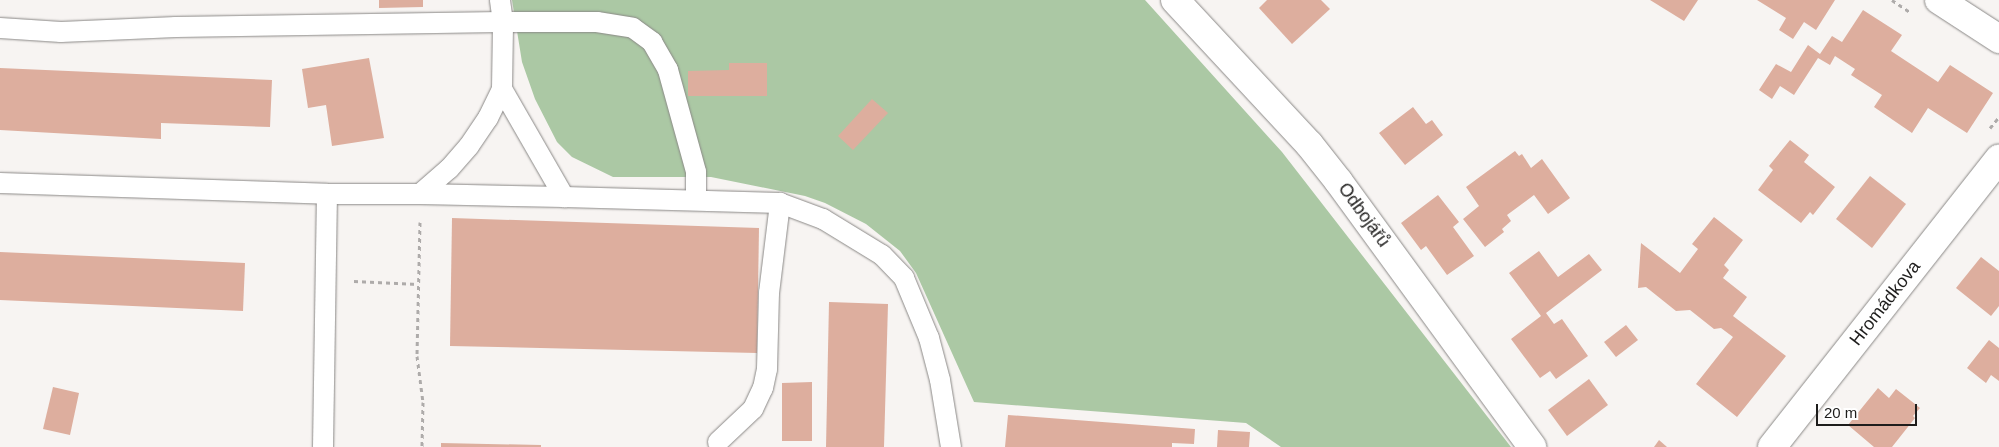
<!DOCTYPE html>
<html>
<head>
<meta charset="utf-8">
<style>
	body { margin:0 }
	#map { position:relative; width:1999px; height:447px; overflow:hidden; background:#f7f4f2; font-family:Arial,sans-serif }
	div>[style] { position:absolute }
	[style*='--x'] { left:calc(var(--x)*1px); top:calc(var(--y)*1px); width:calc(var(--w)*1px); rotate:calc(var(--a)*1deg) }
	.forest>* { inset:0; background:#abc8a4 }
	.building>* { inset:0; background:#ddae9e }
	.path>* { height:3px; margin-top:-1.5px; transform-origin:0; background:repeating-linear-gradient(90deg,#aeabaa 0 4px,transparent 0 8px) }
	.roads { filter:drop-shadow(0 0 1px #8a8886) drop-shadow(0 0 1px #8a8886) }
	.lane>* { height:20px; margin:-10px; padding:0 10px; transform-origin:10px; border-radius:10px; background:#fff }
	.street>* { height:28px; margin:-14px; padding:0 14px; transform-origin:14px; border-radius:14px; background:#fff }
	span { translate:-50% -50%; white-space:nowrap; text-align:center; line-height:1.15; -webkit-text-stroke:4px #fff; paint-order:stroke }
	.street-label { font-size:18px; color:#1e1d1c }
	.scale { position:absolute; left:1816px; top:404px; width:101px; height:22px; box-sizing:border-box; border:2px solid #1e1d1c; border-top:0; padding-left:6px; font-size:15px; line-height:18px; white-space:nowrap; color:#1e1d1c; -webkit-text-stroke:4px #fff; paint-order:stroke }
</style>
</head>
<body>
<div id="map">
	<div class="forest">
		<div style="clip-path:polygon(512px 0,1145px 0,1282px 152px,1511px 447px,1281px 447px,1246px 423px,974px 402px,916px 273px,900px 251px,866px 224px,825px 203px,805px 196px,711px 177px,613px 177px,572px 157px,557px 142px,535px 99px,522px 62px)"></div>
	</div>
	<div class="building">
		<div style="clip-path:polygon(379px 0,423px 0,423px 7px,379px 8px)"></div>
		<div style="clip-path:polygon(1267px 0,1321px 0,1330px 9px,1292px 44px,1259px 8px)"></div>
		<div style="clip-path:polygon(1650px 0,1698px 0,1684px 21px)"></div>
		<div style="clip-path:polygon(1757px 0,1835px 0,1816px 30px,1804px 22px,1793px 39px,1779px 30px,1786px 18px)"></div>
		<div style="clip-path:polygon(1863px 10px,1902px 35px,1891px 51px,1938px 82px,1950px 65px,1993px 93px,1967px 133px,1928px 108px,1912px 133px,1874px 107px,1882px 95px,1851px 75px,1855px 69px,1835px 56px,1830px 65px,1818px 58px,1794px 95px,1780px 86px,1772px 99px,1759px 90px,1776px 64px,1791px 72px,1808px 45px,1820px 54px,1832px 36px,1842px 42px)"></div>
		<div style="clip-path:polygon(369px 58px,384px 138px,332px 146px,326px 105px,308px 108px,302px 69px)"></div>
		<div style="clip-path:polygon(729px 63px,767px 63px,767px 96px,688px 96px,688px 71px,729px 70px)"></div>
		<div style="clip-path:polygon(0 68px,272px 80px,270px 127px,161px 123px,161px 139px,0 130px)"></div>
		<div style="clip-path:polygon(872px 99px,888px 113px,853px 150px,838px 136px)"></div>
		<div style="clip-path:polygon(1413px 107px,1426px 124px,1432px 120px,1443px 135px,1405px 165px,1379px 133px)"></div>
		<div style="clip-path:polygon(1790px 140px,1809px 155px,1804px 162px,1835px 187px,1813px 215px,1810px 212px,1801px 223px,1758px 190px,1773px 170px,1769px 166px)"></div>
		<div style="clip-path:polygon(1515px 151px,1519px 156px,1522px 154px,1531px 168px,1542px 159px,1570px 198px,1548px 214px,1534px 195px,1507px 215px,1511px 221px,1502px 229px,1504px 232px,1485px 247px,1463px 219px,1479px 206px,1466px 187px)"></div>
		<div style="clip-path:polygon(1870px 176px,1906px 204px,1872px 248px,1836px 219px)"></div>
		<div style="clip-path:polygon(1438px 195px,1459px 222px,1453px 227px,1474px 256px,1447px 275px,1426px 246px,1421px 250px,1401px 223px)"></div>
		<div style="clip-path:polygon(1714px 217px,1743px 240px,1724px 265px,1729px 270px,1723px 278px,1747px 297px,1733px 316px,1786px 356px,1737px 417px,1696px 384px,1733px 337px,1721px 328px,1714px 329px,1690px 310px,1676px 311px,1646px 287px,1638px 288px,1641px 243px,1680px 273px,1698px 249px,1692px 244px)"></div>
		<div style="clip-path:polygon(452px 218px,759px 228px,757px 353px,450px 346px)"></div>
		<div style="clip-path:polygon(1539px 251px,1558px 277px,1589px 254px,1602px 270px,1546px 313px,1554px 324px,1562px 319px,1588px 356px,1556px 379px,1550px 371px,1540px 378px,1511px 339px,1541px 316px,1509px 273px)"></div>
		<div style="clip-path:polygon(0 252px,245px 263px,243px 311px,0 300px)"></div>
		<div style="clip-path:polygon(1981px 257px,1999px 271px,1999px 306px,1991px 316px,1956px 288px)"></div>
		<div style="clip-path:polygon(829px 302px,888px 304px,884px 447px,826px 447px)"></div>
		<div style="clip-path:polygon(1626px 325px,1638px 340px,1616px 357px,1604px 342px)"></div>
		<div style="clip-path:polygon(1989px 340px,1999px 348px,1999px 381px,1991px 375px,1986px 383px,1967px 368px)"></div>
		<div style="clip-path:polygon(1589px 379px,1608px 405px,1567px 436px,1548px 410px)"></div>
		<div style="clip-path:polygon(812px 382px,812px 441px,782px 441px,782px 383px)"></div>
		<div style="clip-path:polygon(53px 387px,79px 393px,70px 435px,43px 429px)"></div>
		<div style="clip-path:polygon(1878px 388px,1889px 398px,1896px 389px,1920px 408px,1913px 416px,1915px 418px,1892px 447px,1874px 447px,1848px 425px)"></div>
		<div style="clip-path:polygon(1008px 415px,1195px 429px,1194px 444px,1172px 443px,1172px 447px,1005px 447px)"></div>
		<div style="clip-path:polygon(1218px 430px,1250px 432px,1249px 447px,1217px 447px)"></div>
		<div style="clip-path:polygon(1659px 440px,1667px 447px,1654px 447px)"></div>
		<div style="clip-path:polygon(441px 443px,541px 445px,541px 447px,441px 447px)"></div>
	</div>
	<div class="path">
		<div style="--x:1892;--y:0;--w:22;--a:34"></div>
		<div style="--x:1990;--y:128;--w:14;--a:-51"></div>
		<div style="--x:420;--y:222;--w:134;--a:91.3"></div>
		<div style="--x:417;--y:356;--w:46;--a:82.6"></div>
		<div style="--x:423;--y:402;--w:45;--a:91.3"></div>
		<div style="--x:354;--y:281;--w:64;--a:2.7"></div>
	</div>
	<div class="roads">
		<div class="lane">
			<div style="--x:0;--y:28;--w:61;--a:3.8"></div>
			<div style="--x:61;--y:32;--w:115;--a:-2.5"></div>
			<div style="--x:176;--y:27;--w:327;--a:-0.9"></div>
			<div style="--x:503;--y:22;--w:94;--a:0"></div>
			<div style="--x:597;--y:22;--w:36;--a:9"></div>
			<div style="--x:633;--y:28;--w:24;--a:36"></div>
			<div style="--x:652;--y:42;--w:32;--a:60"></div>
			<div style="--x:668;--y:70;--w:106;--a:74.6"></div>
			<div style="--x:696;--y:172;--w:28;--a:90"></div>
			<div style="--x:502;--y:89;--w:125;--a:60.1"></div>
			<div style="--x:564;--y:197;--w:216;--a:1.6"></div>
			<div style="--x:780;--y:203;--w:46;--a:20.4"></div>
			<div style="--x:823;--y:219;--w:69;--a:31.4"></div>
			<div style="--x:882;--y:255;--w:32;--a:46"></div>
			<div style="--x:904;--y:278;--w:65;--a:67.4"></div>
			<div style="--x:929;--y:338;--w:43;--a:75.3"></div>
			<div style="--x:940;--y:380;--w:68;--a:80.7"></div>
			<div style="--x:0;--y:183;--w:327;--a:1.9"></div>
			<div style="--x:327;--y:194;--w:93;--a:0"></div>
			<div style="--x:420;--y:194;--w:38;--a:-41"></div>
			<div style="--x:449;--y:169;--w:30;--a:-49"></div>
			<div style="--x:469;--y:146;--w:34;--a:-56"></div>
			<div style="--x:488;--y:118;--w:32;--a:-64"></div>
			<div style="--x:502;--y:89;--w:67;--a:-89.1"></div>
			<div style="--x:503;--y:22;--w:22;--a:-98"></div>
			<div style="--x:420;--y:194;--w:144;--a:1.2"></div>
			<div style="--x:718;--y:442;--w:48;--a:-43.3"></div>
			<div style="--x:753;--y:409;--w:23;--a:-65"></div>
			<div style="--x:763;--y:388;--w:19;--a:-78"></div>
			<div style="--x:767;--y:369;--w:76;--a:-88.5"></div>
			<div style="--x:769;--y:293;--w:91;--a:-83"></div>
			<div style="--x:323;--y:447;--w:253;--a:-89.1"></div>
		</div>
		<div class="street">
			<div style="--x:1175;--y:0;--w:197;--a:47.1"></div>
			<div style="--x:1309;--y:144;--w:48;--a:51.7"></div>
			<div style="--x:1339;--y:182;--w:328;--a:53.9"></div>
			<div style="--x:1939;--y:0;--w:72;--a:33"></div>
			<div style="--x:1772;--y:447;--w:367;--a:-51.8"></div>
		</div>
	</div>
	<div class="street-label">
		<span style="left:1364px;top:215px;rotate:54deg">Odbojářů</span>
		<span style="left:1885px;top:303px;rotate:-52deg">Hromádkova</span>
	</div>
	<div class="scale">20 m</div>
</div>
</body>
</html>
